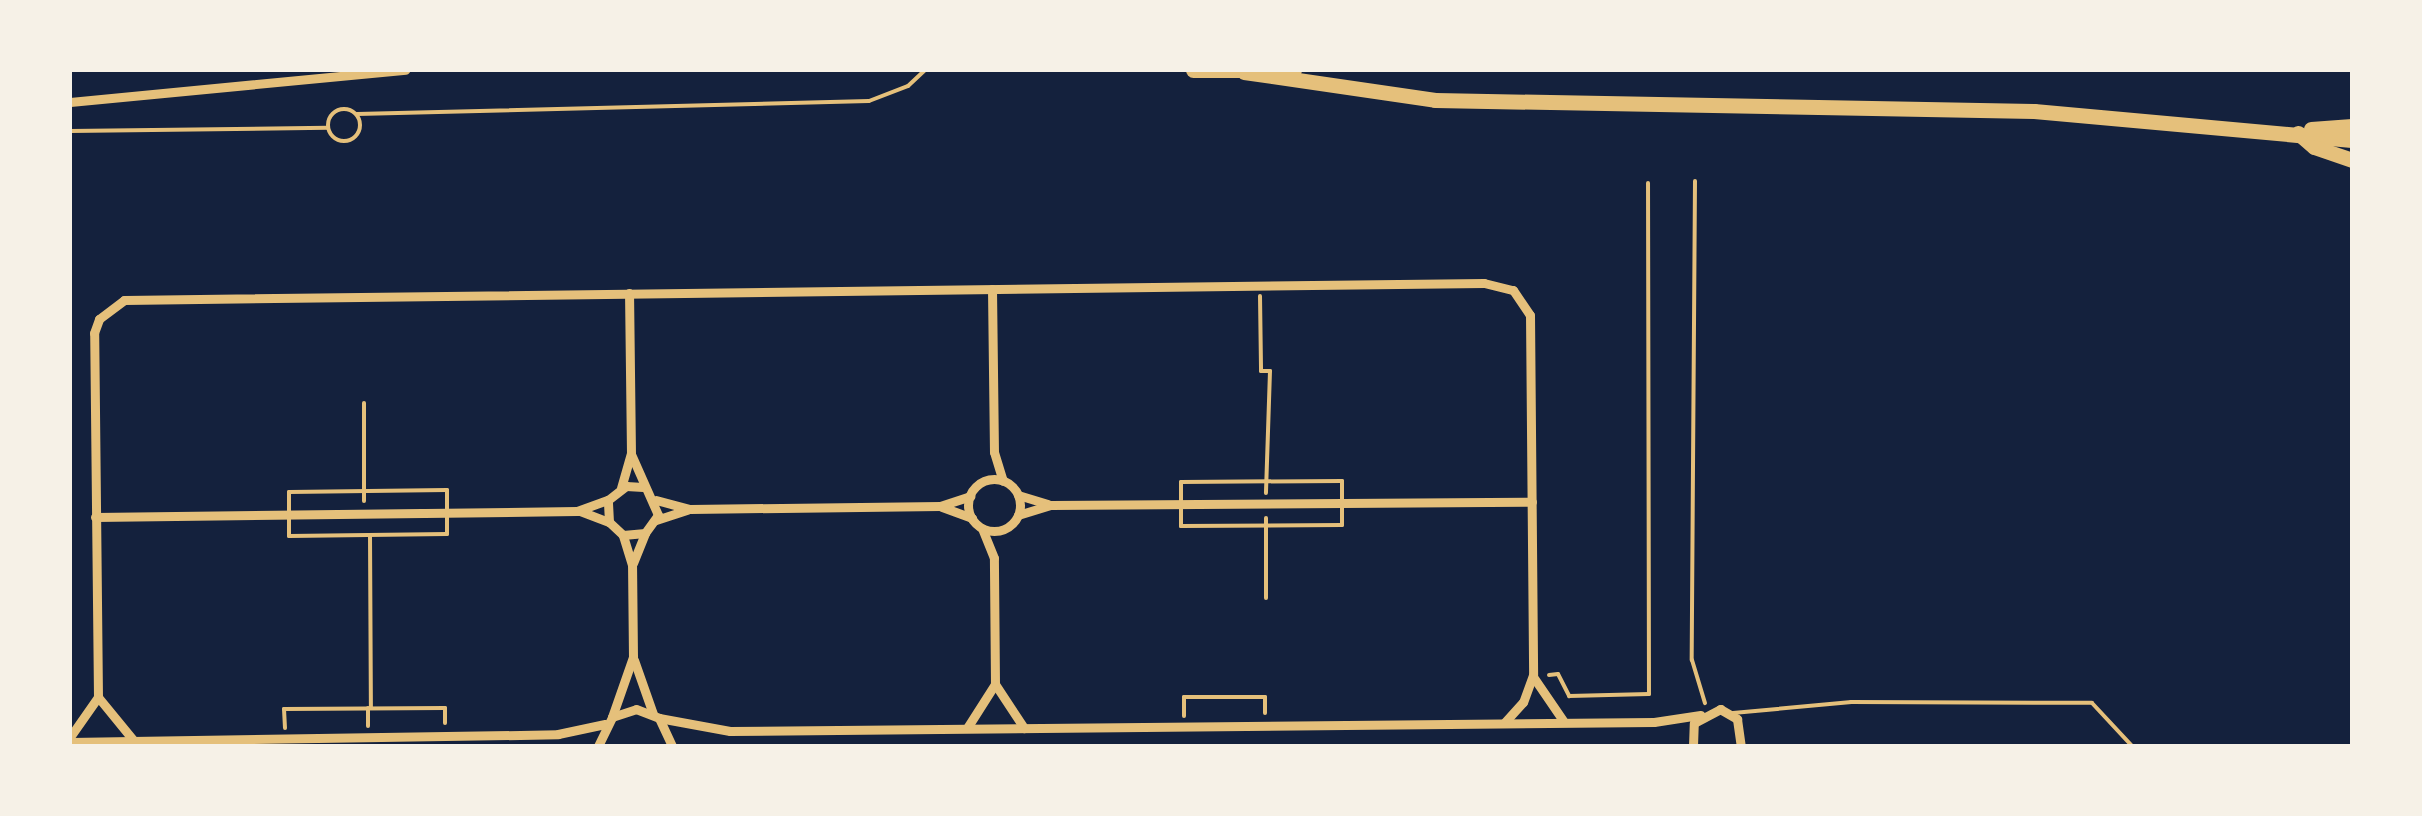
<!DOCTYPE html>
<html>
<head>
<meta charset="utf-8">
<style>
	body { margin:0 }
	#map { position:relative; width:2422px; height:816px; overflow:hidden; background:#14213d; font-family:"Work Sans",sans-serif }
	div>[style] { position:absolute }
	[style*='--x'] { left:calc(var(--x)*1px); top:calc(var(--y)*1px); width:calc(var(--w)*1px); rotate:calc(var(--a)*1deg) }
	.path>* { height:4px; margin:-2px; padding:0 2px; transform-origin:2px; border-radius:2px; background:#e5c07b }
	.path>.ring { margin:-2px; padding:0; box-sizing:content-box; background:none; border:4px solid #e5c07b; border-radius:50% }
	.service>* { height:4px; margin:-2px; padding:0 2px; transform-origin:2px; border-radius:2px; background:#e5c07b }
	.minor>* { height:9px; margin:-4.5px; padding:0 4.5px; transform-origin:4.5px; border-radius:4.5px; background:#e5c07b }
	.minor>.ring { margin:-4.5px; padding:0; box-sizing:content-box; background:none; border:9px solid #e5c07b; border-radius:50% }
	.trunk>* { height:15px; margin:-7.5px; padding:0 7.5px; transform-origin:7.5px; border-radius:7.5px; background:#e5c07b }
	span { translate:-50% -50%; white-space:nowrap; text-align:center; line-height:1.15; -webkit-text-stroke:8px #f6f1e7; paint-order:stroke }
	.frame { position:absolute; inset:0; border:72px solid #f6f1e7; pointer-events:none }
</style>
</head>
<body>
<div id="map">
	<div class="path">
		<div class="ring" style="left:328px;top:109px;width:28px;height:28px"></div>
		<div style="--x:357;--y:114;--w:512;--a:-1.45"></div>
		<div style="--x:869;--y:101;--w:42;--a:-21"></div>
		<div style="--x:908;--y:86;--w:23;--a:-43"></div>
		<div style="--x:70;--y:131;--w:258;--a:-0.7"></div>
		<div style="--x:1695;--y:181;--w:479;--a:90.4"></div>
		<div style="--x:1692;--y:660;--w:45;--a:73.2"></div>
		<div style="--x:1260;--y:296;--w:75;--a:89.2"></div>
		<div style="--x:1261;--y:371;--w:9;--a:0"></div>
		<div style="--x:1270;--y:371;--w:122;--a:91.9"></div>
		<div style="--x:364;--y:403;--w:98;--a:90"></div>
		<div style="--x:1342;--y:481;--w:44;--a:90"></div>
		<div style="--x:1342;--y:525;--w:161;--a:179.6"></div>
		<div style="--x:1181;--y:526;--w:44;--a:-90"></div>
		<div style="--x:1181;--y:482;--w:161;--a:-0.4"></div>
		<div style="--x:447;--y:490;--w:44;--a:90"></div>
		<div style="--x:447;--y:534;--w:158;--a:179.3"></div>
		<div style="--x:289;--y:536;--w:44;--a:-90"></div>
		<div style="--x:289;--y:492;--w:158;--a:-0.7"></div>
		<div style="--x:1266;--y:518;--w:80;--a:90"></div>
		<div style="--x:370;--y:535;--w:173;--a:89.7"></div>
		<div style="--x:1549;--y:675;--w:9;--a:-6"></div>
		<div style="--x:1558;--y:674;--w:25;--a:63"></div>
		<div style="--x:1569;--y:696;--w:80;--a:-1.4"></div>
		<div style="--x:1649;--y:694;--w:511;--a:-90.11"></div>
		<div style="--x:368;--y:708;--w:18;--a:90"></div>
		<div style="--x:1184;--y:716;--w:19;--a:-90"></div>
		<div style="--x:1184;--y:697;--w:81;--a:0"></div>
		<div style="--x:1265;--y:697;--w:16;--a:90"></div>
		<div style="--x:285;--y:728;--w:19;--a:-93"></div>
		<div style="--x:284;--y:709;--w:161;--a:-0.4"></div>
		<div style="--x:445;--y:708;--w:15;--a:90"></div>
	</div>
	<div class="service">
		<div style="--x:1733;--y:713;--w:119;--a:-5.3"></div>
		<div style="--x:1851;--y:702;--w:241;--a:0.2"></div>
		<div style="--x:2092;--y:703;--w:59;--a:47.1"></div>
	</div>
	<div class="minor">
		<div style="--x:70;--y:102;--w:337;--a:-5.5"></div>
		<div style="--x:992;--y:289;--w:163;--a:89.3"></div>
		<div style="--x:994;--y:452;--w:30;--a:73"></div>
		<div style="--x:631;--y:454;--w:67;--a:66.1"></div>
		<div style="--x:658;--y:515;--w:22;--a:126"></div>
		<div style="--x:645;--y:533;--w:22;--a:175"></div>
		<div style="--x:623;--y:535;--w:19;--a:-137"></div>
		<div style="--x:609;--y:522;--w:22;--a:-93"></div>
		<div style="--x:608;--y:500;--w:23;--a:-38"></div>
		<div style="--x:626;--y:486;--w:17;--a:3"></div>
		<div class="ring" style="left:968px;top:479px;width:43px;height:43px"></div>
		<div style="--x:621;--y:488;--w:35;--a:-74"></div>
		<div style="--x:631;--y:454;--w:161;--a:-90.7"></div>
		<div style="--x:1018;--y:495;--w:31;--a:17"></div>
		<div style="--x:656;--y:500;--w:35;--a:15"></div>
		<div style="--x:690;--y:509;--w:250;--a:-0.7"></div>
		<div style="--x:940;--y:506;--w:32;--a:-18"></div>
		<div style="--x:942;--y:507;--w:32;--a:20"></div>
		<div style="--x:580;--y:511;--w:31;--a:21"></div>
		<div style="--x:1018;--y:515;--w:34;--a:-17"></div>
		<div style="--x:1051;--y:505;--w:481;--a:-0.4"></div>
		<div style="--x:95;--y:517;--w:482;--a:-0.7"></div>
		<div style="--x:577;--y:511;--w:33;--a:-20"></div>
		<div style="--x:656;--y:520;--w:33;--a:-18"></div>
		<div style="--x:633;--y:563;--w:32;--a:-68"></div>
		<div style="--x:634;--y:660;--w:57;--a:70.6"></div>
		<div style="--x:1534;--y:678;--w:53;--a:55.7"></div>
		<div style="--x:995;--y:684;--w:53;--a:56.6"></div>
		<div style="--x:98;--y:697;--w:57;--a:50.7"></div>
		<div style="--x:612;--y:717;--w:64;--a:-70.7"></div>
		<div style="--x:633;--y:657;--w:92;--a:-90.6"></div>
		<div style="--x:632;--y:565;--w:31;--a:-107"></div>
		<div style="--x:659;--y:718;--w:72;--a:10.4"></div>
		<div style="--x:730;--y:731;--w:924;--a:-0.56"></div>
		<div style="--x:1654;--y:722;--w:47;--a:-8.7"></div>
		<div style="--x:967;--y:728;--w:52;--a:-57.5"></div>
		<div style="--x:995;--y:684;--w:126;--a:-90.5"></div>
		<div style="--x:994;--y:558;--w:32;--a:-112"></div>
		<div style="--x:70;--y:737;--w:49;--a:-55"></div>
		<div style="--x:98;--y:697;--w:364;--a:-90.6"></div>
		<div style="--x:94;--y:333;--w:15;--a:-70"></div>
		<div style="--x:99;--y:319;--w:31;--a:-37"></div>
		<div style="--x:124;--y:300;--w:1360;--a:-0.72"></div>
		<div style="--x:1484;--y:283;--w:30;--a:14"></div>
		<div style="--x:1513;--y:290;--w:30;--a:56"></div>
		<div style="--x:1530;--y:315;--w:360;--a:89.5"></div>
		<div style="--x:1533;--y:675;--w:29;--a:110"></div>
		<div style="--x:1523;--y:702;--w:28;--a:132"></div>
		<div style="--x:70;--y:742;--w:488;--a:-0.9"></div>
		<div style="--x:558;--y:734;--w:48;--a:-12"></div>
		<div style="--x:598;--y:746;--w:32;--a:-64"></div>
		<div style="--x:612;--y:717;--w:25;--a:-18"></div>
		<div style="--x:636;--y:709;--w:25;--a:21"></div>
		<div style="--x:659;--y:718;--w:31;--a:65"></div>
		<div style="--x:1693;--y:746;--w:23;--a:-88"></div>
		<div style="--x:1694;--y:723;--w:30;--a:-28"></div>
		<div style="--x:1720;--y:709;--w:20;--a:30"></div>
		<div style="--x:1737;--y:719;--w:27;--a:82"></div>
	</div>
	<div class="trunk">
		<div style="--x:1193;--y:70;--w:101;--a:0"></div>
		<div style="--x:1244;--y:72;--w:193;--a:8.3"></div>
		<div style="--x:1435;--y:100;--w:599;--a:1.05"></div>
		<div style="--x:2034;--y:111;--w:319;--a:5.2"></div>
		<div style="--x:2311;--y:129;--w:41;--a:-4.2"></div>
		<div style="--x:2298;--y:133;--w:21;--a:41"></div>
		<div style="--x:2314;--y:147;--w:40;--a:18.9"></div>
	</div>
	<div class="frame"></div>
</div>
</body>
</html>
